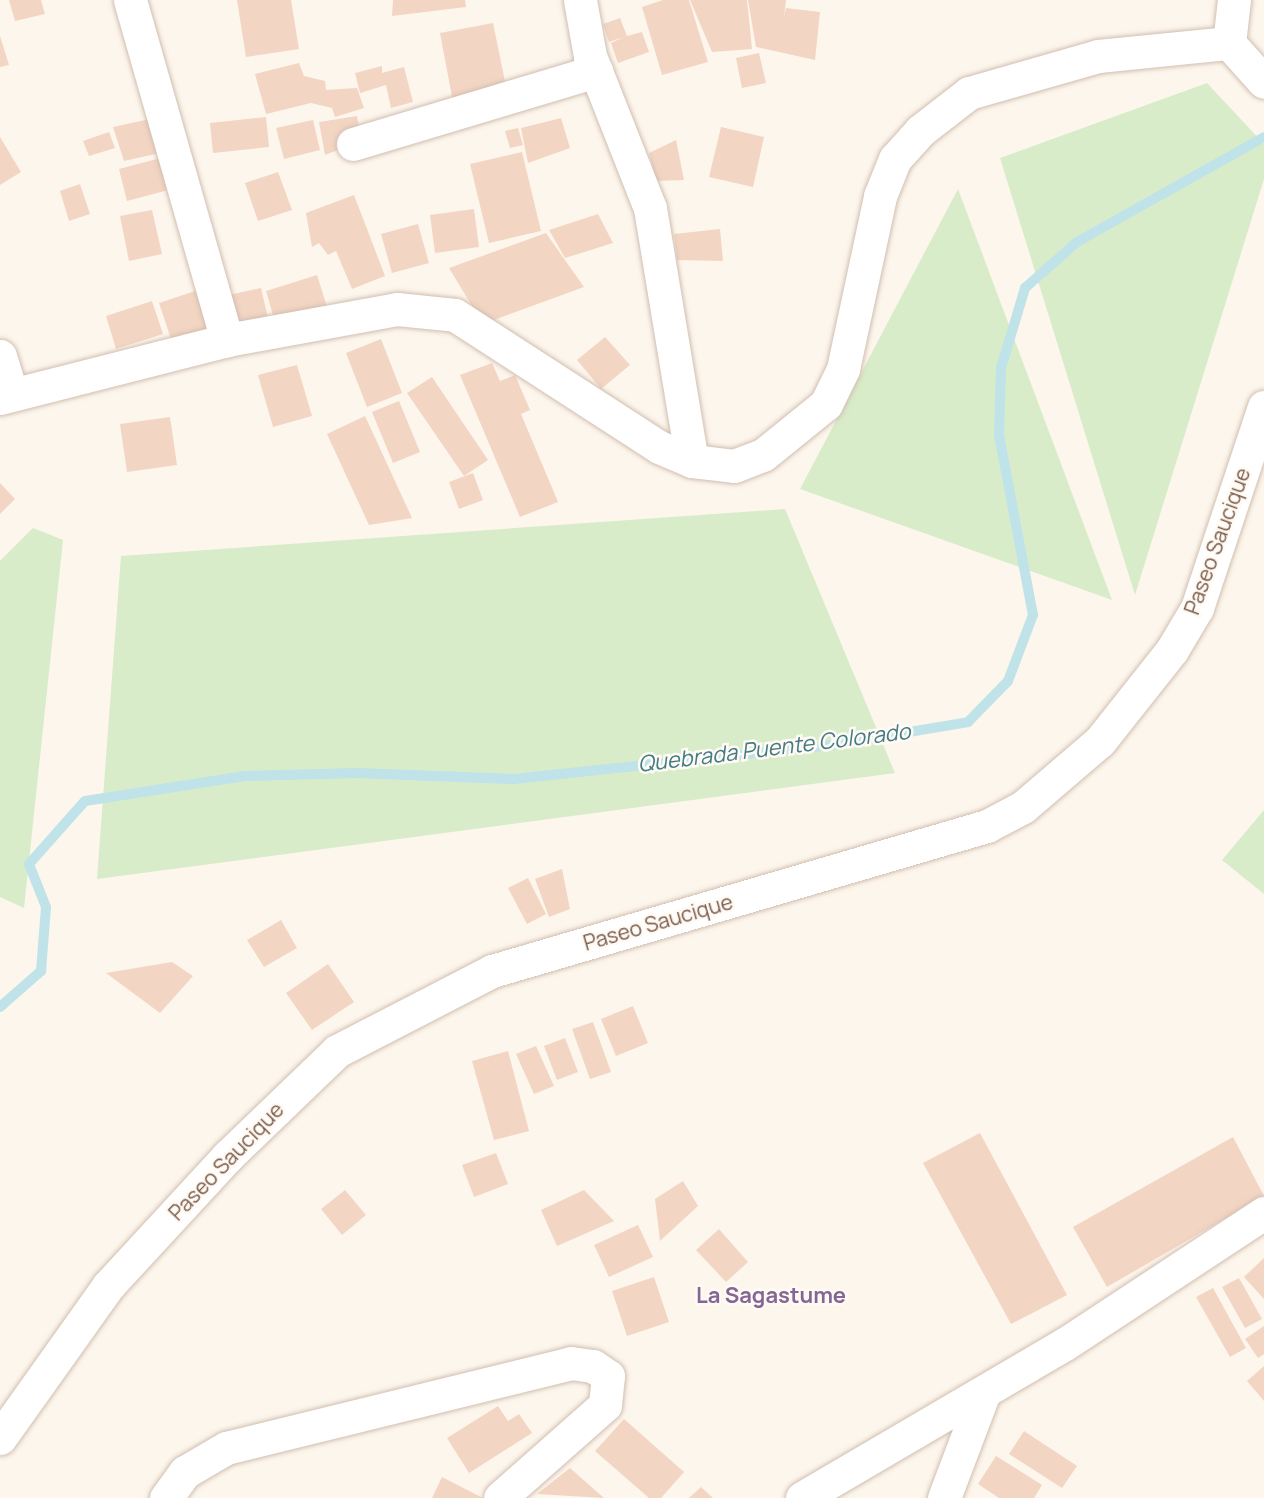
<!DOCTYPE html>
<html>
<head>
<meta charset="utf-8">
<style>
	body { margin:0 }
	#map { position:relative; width:1264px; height:1498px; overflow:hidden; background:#fdf6ec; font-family:Manrope,sans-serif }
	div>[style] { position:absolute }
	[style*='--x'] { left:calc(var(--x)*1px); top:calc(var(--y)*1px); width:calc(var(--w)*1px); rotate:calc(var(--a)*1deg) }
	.green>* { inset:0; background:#d8ecc9 }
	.stream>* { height:10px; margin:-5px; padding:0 5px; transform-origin:5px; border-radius:5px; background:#bfe3e8 }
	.building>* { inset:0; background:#f3d5c3 }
	.roads { filter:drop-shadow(0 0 2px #d1beb0) drop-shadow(0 0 2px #d1beb0) }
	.street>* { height:33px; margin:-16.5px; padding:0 16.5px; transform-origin:16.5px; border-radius:16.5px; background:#fff }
	.secondary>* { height:33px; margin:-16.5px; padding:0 16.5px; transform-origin:16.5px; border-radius:16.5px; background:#fff }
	span { translate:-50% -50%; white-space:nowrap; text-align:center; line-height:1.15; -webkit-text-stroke:5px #fffaf3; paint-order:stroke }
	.street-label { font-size:21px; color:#7a5c4d }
	.water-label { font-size:22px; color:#437c86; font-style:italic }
	.neighbourhood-label { font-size:22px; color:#846695; font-weight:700 }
</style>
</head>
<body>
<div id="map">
	<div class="green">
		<div style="clip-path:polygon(1207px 83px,1264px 144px,1264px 179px,1135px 595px,1000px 158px)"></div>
		<div style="clip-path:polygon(958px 189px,1112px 600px,800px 489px)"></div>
		<div style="clip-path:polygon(785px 509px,895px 773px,97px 879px,121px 556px)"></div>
		<div style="clip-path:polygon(33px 528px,63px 540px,24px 908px,0 897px,0 561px)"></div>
		<div style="clip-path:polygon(1264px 810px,1264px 894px,1222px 860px)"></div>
	</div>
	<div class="stream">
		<div style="--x:0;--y:1007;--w:55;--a:-41.3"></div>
		<div style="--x:41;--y:971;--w:64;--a:-85.5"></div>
		<div style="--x:46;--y:907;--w:46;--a:-111.6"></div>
		<div style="--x:29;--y:864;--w:84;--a:-48.4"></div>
		<div style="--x:85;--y:801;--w:162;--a:-8.9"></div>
		<div style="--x:245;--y:776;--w:112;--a:-1.5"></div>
		<div style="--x:357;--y:773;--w:157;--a:2.2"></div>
		<div style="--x:514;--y:779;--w:319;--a:-6.1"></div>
		<div style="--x:831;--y:745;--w:139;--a:-9.5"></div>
		<div style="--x:968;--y:722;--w:57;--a:-45.7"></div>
		<div style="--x:1008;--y:681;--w:71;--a:-69.3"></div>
		<div style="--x:1033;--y:615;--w:183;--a:-100.7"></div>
		<div style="--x:999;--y:435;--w:67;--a:-88.3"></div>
		<div style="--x:1001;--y:368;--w:84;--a:-73.3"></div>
		<div style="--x:1025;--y:288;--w:69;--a:-41.5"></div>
		<div style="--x:1077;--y:242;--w:214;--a:-29.3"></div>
	</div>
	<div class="building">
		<div style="clip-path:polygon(9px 0,41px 0,45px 14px,15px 21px)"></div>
		<div style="clip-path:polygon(237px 0,291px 0,299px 49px,246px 57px)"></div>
		<div style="clip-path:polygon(393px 0,465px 0,466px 7px,392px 16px)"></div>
		<div style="clip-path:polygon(663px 0,689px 0,708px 62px,662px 75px,642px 7px)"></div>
		<div style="clip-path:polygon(690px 0,747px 0,752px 49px,712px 52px)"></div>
		<div style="clip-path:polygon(748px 0,786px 0,784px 17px,786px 8px,820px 12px,815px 60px,756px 47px)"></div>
		<div style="clip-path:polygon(620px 18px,627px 36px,642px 32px,649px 52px,618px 63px,611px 43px,624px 37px,609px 42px,603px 24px)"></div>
		<div style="clip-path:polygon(493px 23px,507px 91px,453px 102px,440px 33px)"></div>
		<div style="clip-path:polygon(0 36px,9px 65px,0 67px)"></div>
		<div style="clip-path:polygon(759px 53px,766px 83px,742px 88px,736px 58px)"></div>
		<div style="clip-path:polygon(299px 63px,304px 76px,325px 81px,326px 90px,357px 88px,364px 108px,335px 117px,332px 108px,311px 103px,266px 114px,255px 74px)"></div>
		<div style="clip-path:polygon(382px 66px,382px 73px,404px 67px,413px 102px,391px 108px,386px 85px,360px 93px,355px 73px)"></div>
		<div style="clip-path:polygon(357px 116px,361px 141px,325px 155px,319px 122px)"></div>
		<div style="clip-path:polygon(266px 117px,269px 147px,213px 153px,210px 123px)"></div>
		<div style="clip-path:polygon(561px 118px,570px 148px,528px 163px,521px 128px)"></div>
		<div style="clip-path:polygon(150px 119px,160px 153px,124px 161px,113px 127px)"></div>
		<div style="clip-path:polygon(313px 120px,320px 150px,284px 159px,276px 128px)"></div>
		<div style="clip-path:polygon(721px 127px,764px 137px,753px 187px,709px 177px)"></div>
		<div style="clip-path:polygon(518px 128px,523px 145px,510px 148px,505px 131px)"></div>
		<div style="clip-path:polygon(109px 132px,115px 148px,89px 156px,83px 141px)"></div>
		<div style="clip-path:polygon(0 137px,21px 172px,0 185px)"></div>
		<div style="clip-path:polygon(676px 140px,684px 180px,656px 181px,649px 153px)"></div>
		<div style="clip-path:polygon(522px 152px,541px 231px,489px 243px,470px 164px)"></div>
		<div style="clip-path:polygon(164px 157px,172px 189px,127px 201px,119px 169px)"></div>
		<div style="clip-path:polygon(278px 172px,292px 210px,258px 221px,245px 183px)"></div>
		<div style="clip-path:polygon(80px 184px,90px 214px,69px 221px,60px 191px)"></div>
		<div style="clip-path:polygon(354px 195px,385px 276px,352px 289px,336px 251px,328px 255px,319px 243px,312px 247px,306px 213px)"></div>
		<div style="clip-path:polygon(474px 209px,479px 247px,435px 253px,430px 215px)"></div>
		<div style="clip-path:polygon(152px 210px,162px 254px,129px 261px,120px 216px)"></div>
		<div style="clip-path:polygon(598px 214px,613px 243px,565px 258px,549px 230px)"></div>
		<div style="clip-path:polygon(418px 224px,429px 263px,392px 273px,381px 234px)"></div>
		<div style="clip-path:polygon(720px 229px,723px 261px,677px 260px,674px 234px)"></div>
		<div style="clip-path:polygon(546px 233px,584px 287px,483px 324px,449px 268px)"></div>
		<div style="clip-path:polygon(317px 275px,327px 307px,275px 322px,266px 291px)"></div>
		<div style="clip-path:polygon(261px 288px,268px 318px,227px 327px,220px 297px)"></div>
		<div style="clip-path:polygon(198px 290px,212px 328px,172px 342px,159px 303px)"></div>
		<div style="clip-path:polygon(152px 301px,163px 334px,116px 349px,106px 316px)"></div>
		<div style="clip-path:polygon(605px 337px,630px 365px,601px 389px,577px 360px)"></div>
		<div style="clip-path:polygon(381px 339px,402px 393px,367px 407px,346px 353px)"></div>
		<div style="clip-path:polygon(492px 363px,500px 381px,515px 375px,530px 410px,521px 414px,558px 502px,520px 517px,460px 375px)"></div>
		<div style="clip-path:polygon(297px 365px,312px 416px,273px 427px,258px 375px)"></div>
		<div style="clip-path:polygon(432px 377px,488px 460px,464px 476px,407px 393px)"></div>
		<div style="clip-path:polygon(399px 401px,420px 452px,393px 463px,372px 412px)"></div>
		<div style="clip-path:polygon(365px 416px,412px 518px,369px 525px,327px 434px)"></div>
		<div style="clip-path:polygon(170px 417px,177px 465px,127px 472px,120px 424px)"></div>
		<div style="clip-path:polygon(473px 473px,483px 500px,459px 509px,449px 482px)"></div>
		<div style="clip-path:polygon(0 483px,15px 499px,0 514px)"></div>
		<div style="clip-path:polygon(562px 869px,570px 909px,549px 917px,535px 879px)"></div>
		<div style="clip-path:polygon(528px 878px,546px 914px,527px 924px,508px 888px)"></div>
		<div style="clip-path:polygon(281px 920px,297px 948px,264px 967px,247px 940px)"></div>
		<div style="clip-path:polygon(172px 962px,193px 976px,160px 1013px,106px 973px)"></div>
		<div style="clip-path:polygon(328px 964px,354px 1002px,312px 1030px,286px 993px)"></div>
		<div style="clip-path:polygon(633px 1006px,648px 1043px,616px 1056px,601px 1019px)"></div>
		<div style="clip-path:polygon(593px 1022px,611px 1072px,590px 1079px,572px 1029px)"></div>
		<div style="clip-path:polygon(565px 1038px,578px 1072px,557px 1080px,544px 1046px)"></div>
		<div style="clip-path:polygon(536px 1046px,554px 1086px,534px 1094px,516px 1054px)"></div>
		<div style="clip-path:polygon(508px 1051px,529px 1131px,494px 1140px,472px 1061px)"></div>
		<div style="clip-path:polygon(980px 1133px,1067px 1295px,1011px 1324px,923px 1163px)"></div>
		<div style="clip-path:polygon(1233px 1137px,1264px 1196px,1107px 1287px,1073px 1227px)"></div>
		<div style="clip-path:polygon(496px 1153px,508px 1184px,474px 1197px,462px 1165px)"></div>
		<div style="clip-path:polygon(683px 1181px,698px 1206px,660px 1241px,655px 1199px)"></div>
		<div style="clip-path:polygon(345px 1190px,366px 1215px,342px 1235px,321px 1209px)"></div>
		<div style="clip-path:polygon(584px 1190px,614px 1221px,557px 1246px,541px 1210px)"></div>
		<div style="clip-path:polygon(638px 1225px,653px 1257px,609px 1277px,594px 1245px)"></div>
		<div style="clip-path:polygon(719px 1229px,748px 1262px,726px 1282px,696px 1250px)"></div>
		<div style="clip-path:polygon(1264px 1258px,1264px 1299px,1244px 1277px)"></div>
		<div style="clip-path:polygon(654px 1277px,669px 1322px,627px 1336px,612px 1291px)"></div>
		<div style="clip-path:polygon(1239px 1278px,1262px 1319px,1245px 1328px,1222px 1287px)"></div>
		<div style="clip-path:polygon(1213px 1288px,1246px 1348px,1230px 1357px,1196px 1297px)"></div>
		<div style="clip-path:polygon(1264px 1326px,1264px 1354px,1258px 1358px,1245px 1339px)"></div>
		<div style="clip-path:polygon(1264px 1366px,1264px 1401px,1247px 1381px)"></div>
		<div style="clip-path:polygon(498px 1406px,508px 1421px,519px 1414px,532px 1433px,469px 1473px,447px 1438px)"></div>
		<div style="clip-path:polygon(624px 1419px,684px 1472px,661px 1498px,649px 1498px,595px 1451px)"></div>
		<div style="clip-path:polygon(1024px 1431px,1077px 1466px,1062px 1488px,1009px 1454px)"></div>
		<div style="clip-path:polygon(996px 1456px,1042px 1485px,1034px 1498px,999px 1498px,978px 1484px)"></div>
		<div style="clip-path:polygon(570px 1468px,604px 1498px,537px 1494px)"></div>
		<div style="clip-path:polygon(442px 1477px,483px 1498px,432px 1498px)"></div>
		<div style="clip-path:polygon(701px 1487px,713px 1498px,689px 1498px)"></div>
	</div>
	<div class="roads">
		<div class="street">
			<div style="--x:130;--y:0;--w:354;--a:74.1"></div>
			<div style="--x:580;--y:0;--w:57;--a:79.9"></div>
			<div style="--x:590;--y:56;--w:163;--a:68.5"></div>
			<div style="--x:650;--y:208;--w:256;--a:80.6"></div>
			<div style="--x:353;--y:144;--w:254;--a:-16.7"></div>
			<div style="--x:0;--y:356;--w:38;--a:73"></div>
			<div style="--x:0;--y:398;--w:234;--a:-14.3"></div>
			<div style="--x:227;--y:340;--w:173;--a:-10.3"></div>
			<div style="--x:397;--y:309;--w:58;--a:5.9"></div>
			<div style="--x:455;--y:315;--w:243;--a:32.9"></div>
			<div style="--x:659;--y:447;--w:36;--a:23"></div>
			<div style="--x:692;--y:461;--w:42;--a:6.8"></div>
			<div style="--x:734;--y:466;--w:31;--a:-21"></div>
			<div style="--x:763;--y:455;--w:81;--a:-39"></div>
			<div style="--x:826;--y:404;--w:39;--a:-64"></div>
			<div style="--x:843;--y:369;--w:177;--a:-77.9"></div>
			<div style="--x:880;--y:196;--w:40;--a:-68"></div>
			<div style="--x:895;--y:159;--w:38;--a:-48"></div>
			<div style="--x:920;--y:131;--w:62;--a:-37.8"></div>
			<div style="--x:969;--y:93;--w:134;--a:-16"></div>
			<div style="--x:1098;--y:56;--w:132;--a:-5.7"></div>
			<div style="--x:166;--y:1498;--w:32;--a:-54"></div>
			<div style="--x:185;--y:1472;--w:48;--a:-30.3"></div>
			<div style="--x:226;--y:1448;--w:355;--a:-13.8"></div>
			<div style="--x:571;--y:1363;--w:22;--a:8"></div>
			<div style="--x:593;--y:1366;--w:18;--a:34"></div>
			<div style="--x:608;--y:1376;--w:29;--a:96"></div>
			<div style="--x:605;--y:1405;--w:140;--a:138.5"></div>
			<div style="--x:802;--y:1498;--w:305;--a:-30.4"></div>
			<div style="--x:1065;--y:1344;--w:238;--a:-33.4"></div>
			<div style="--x:944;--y:1498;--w:113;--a:-69.3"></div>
		</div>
		<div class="secondary">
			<div style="--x:1234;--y:0;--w:43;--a:96.6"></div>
			<div style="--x:1229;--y:43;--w:52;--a:48.1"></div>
			<div style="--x:0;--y:1438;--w:186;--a:-54.6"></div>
			<div style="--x:108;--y:1286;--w:177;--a:-47.3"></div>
			<div style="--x:228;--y:1156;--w:151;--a:-43.9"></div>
			<div style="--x:337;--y:1051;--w:174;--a:-27.3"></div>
			<div style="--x:492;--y:971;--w:516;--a:-16.33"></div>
			<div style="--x:987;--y:826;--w:41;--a:-27.8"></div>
			<div style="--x:1023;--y:807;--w:101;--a:-40.6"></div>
			<div style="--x:1100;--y:741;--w:116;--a:-51.6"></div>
			<div style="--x:1172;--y:650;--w:49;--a:-59.2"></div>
			<div style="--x:1197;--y:608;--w:212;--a:-71.6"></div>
		</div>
	</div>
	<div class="street-label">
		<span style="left:1217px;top:541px;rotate:-70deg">Paseo Saucique</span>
		<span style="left:658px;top:922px;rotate:-16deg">Paseo Saucique</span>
		<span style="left:226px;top:1161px;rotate:-46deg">Paseo Saucique</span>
	</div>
	<div class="water-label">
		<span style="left:774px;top:748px;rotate:-7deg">Quebrada Puente Colorado</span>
	</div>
	<div class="neighbourhood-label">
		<span style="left:771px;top:1296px">La Sagastume</span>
	</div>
</div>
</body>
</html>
